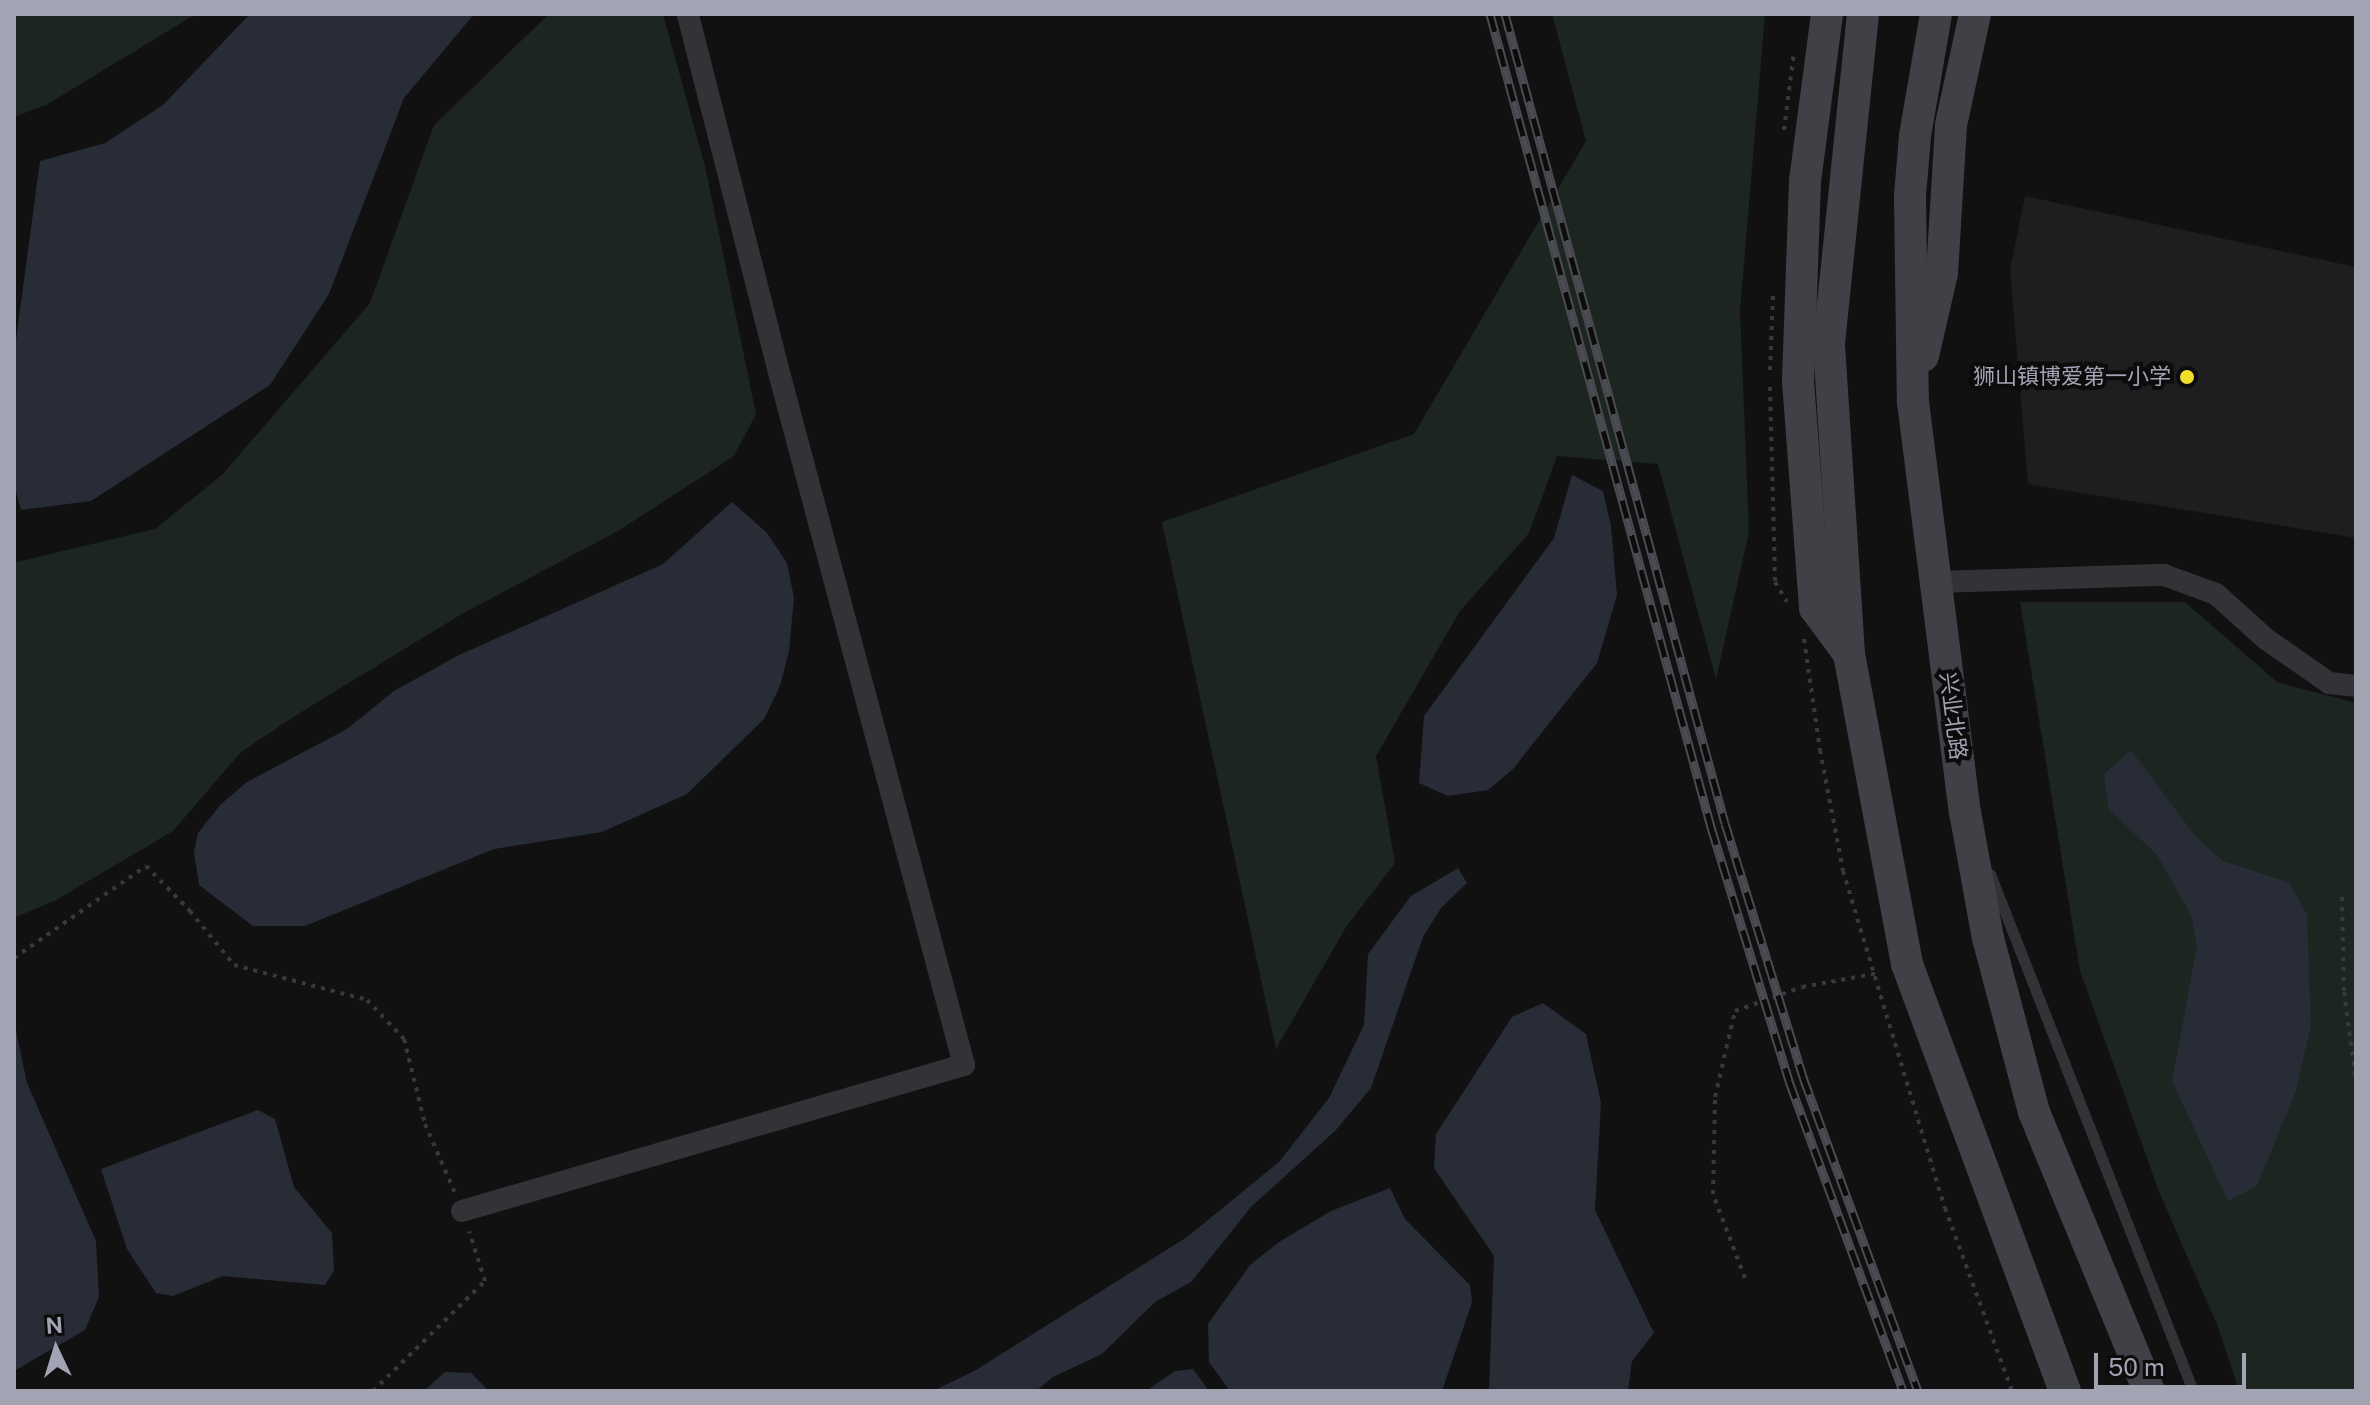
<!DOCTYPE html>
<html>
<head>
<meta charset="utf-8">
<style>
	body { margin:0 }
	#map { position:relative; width:2370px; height:1405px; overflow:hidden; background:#111112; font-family:"Public Sans","Noto Sans SC",sans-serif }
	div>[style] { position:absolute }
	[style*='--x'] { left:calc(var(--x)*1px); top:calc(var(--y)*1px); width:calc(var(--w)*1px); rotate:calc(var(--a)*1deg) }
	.built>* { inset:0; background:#1e1d1f }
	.green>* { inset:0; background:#1d2520 }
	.water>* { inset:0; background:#272c36 }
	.path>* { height:4px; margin-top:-2px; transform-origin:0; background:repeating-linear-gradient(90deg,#38383e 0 4px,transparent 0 10px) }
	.lane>* { height:11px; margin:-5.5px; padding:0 5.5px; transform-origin:5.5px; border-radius:5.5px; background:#323237 }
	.street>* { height:22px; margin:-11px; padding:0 11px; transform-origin:11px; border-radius:11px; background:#323237 }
	.secondary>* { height:32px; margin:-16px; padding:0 16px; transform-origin:16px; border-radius:16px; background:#404047 }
	.rail>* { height:9px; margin-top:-4.5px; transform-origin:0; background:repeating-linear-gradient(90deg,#0c0c0d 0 18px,#4b4b52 0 36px); box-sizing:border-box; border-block:2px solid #4b4b52 }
	.dots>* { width:22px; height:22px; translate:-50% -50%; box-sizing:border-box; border:4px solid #0c0c0d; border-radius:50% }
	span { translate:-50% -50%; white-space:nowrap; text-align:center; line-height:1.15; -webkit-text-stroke:8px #0c0c0d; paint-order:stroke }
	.poi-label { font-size:22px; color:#a2a3b3 }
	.right { translate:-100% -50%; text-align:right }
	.street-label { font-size:22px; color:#a2a3b3 }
	.frame { position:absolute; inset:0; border:16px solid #a2a3b3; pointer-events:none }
	.north { position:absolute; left:16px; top:1309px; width:80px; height:80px; -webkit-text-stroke:6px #0c0c0d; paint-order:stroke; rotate:356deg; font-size:22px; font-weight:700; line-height:32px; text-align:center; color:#a2a3b3 }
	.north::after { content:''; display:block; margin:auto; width:28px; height:36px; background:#a2a3b3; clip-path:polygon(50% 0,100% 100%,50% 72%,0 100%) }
	.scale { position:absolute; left:2094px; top:1353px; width:152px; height:36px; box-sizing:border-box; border:4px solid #a2a3b3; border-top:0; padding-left:10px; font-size:24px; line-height:28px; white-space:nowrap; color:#a2a3b3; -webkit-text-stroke:6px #0c0c0d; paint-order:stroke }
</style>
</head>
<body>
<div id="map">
	<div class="built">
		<div style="clip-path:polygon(2025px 196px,2356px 267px,2356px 538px,2028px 484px,2010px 270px)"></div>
	</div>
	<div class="green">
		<div style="clip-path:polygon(14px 14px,196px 14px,46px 105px,14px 117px)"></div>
		<div style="clip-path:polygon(549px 14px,663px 14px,705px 166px,756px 414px,734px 456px,618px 531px,460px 615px,298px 714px,241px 752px,173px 831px,56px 900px,14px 918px,14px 560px,17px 562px,155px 529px,223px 474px,370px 303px,434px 125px)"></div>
		<div style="clip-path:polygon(1552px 14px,1765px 14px,1740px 311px,1749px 532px,1716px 679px,1658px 464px,1557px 456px,1529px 533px,1460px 611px,1376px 756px,1395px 863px,1346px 927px,1276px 1049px,1162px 522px,1414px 434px,1586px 141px)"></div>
		<div style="clip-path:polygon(2020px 602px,2185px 602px,2277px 682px,2356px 703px,2356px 1391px,2239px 1391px,2218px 1327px,2160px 1194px,2080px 971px)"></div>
	</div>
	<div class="water">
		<div style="clip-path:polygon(250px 14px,474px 14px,404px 98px,329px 294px,270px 385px,91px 501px,21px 510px,14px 484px,16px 340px,40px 161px,105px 143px,163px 105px)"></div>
		<div style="clip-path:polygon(1572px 475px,1603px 491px,1611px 526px,1617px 595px,1597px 663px,1513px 769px,1488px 790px,1448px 796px,1419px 783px,1424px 716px,1554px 538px)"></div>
		<div style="clip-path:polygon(732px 502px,767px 533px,787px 563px,794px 598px,789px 651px,780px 686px,764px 719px,687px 794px,602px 832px,494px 849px,305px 926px,253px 926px,199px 885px,194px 852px,198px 833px,221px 804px,247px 782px,347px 729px,394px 691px,457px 656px,663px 564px)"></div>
		<div style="clip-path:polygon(2131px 750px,2196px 837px,2223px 861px,2290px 883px,2307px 915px,2311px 1025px,2296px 1091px,2257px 1186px,2228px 1201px,2172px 1081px,2197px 946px,2191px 915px,2157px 855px,2108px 808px,2104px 774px)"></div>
		<div style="clip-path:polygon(1458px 868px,1467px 883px,1441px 908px,1423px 937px,1371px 1088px,1335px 1131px,1251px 1207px,1191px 1282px,1155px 1302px,1102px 1354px,1053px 1377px,1036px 1391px,933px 1391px,976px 1370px,1187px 1237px,1279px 1162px,1329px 1098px,1364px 1025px,1368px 954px,1411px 896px)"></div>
		<div style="clip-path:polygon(1543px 1003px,1586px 1034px,1601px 1103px,1595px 1210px,1654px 1333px,1632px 1361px,1628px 1391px,1489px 1391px,1494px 1256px,1434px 1168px,1436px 1134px,1512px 1017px)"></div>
		<div style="clip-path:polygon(14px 1021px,27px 1083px,96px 1241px,99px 1297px,85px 1330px,14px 1371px)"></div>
		<div style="clip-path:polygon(258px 1110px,275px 1119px,294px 1187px,332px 1233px,334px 1270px,325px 1285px,223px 1276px,173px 1296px,156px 1293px,127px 1249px,101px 1169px)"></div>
		<div style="clip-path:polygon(1390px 1188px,1405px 1219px,1470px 1285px,1472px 1302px,1442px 1391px,1230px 1391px,1209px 1362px,1208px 1324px,1250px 1265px,1279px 1242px,1331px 1211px)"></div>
		<div style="clip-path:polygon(1193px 1369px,1209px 1391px,1146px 1391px,1175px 1371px)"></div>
		<div style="clip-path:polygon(445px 1372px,471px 1373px,489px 1391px,424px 1391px)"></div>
	</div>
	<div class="path">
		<div style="--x:1784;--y:130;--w:79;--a:-82.7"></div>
		<div style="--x:1770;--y:370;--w:75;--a:-87.7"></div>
		<div style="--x:1770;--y:387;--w:195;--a:88.5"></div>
		<div style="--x:1775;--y:582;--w:23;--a:59"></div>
		<div style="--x:1804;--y:639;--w:112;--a:81.8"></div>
		<div style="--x:1820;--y:750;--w:123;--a:79.2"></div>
		<div style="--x:1843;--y:871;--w:352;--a:73.2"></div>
		<div style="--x:1945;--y:1208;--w:195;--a:69.9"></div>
		<div style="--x:2342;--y:897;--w:95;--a:88.8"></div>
		<div style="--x:2344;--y:992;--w:91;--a:82.4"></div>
		<div style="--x:14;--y:958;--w:161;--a:-34.9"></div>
		<div style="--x:146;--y:866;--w:63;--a:45.6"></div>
		<div style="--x:190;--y:911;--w:70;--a:50.8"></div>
		<div style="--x:234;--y:965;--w:138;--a:14.7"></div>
		<div style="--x:367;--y:1000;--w:54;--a:46.5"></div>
		<div style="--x:404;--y:1039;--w:88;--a:76.1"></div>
		<div style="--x:425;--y:1124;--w:75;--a:66.5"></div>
		<div style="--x:1745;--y:1278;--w:90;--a:-110.9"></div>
		<div style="--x:1713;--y:1194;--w:97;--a:-88.8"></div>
		<div style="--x:1715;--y:1097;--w:88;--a:-76.9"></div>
		<div style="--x:1735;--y:1011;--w:71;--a:-19.7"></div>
		<div style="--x:1802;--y:987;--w:77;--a:-10.4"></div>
		<div style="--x:373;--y:1391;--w:157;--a:-44.5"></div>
		<div style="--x:485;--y:1281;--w:52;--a:-107.7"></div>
	</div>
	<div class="lane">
		<div style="--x:1990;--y:874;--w:555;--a:68.56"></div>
	</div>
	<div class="street">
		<div style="--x:1936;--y:582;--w:228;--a:-1.8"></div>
		<div style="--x:2164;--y:575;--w:55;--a:20.1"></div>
		<div style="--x:2216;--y:594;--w:67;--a:42"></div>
		<div style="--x:2266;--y:639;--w:77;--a:34.9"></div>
		<div style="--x:2329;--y:683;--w:27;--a:6"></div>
		<div style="--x:462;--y:1211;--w:523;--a:-16.22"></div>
		<div style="--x:964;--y:1065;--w:705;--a:-104.96"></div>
		<div style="--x:782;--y:384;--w:382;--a:-104.3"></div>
	</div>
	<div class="secondary">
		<div style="--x:1827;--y:14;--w:168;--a:97.5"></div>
		<div style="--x:1805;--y:181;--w:200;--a:92"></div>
		<div style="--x:1798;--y:381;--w:228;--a:85.7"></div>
		<div style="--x:1815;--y:608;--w:57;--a:53.5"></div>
		<div style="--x:1863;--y:14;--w:333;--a:95.9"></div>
		<div style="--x:1829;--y:345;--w:310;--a:86.3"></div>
		<div style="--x:1849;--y:654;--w:315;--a:79.4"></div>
		<div style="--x:1907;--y:964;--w:455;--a:69.7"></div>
		<div style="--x:1936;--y:14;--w:124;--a:99.8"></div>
		<div style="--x:1915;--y:136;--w:60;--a:94.8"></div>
		<div style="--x:1910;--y:196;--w:206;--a:89.2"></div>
		<div style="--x:1913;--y:402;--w:413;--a:82.8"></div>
		<div style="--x:1965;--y:812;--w:128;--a:79.7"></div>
		<div style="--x:1988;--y:938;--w:180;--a:75.2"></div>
		<div style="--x:2034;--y:1112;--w:302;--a:67.6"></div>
		<div style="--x:1923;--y:356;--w:85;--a:-77.1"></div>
		<div style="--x:1942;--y:273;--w:148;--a:-86.5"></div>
		<div style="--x:1951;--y:125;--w:114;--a:-77.8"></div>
	</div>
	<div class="rail">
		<div style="--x:1490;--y:14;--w:843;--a:74.79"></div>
		<div style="--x:1711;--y:827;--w:266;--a:72.9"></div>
		<div style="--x:1789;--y:1081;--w:330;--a:69.8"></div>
		<div style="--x:1505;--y:14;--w:838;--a:74.79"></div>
		<div style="--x:1725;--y:823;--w:266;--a:72.9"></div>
		<div style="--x:1803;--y:1077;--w:334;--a:69.9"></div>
	</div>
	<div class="dots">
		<div style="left:2187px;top:377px;background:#f3df29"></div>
	</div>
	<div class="poi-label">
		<span class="right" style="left:2171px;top:377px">狮山镇博爱第一小学</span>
	</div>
	<div class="street-label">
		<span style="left:1953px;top:716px;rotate:83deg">兴业北路</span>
	</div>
	<div class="frame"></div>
	<div class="north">N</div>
	<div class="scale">50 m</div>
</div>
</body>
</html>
